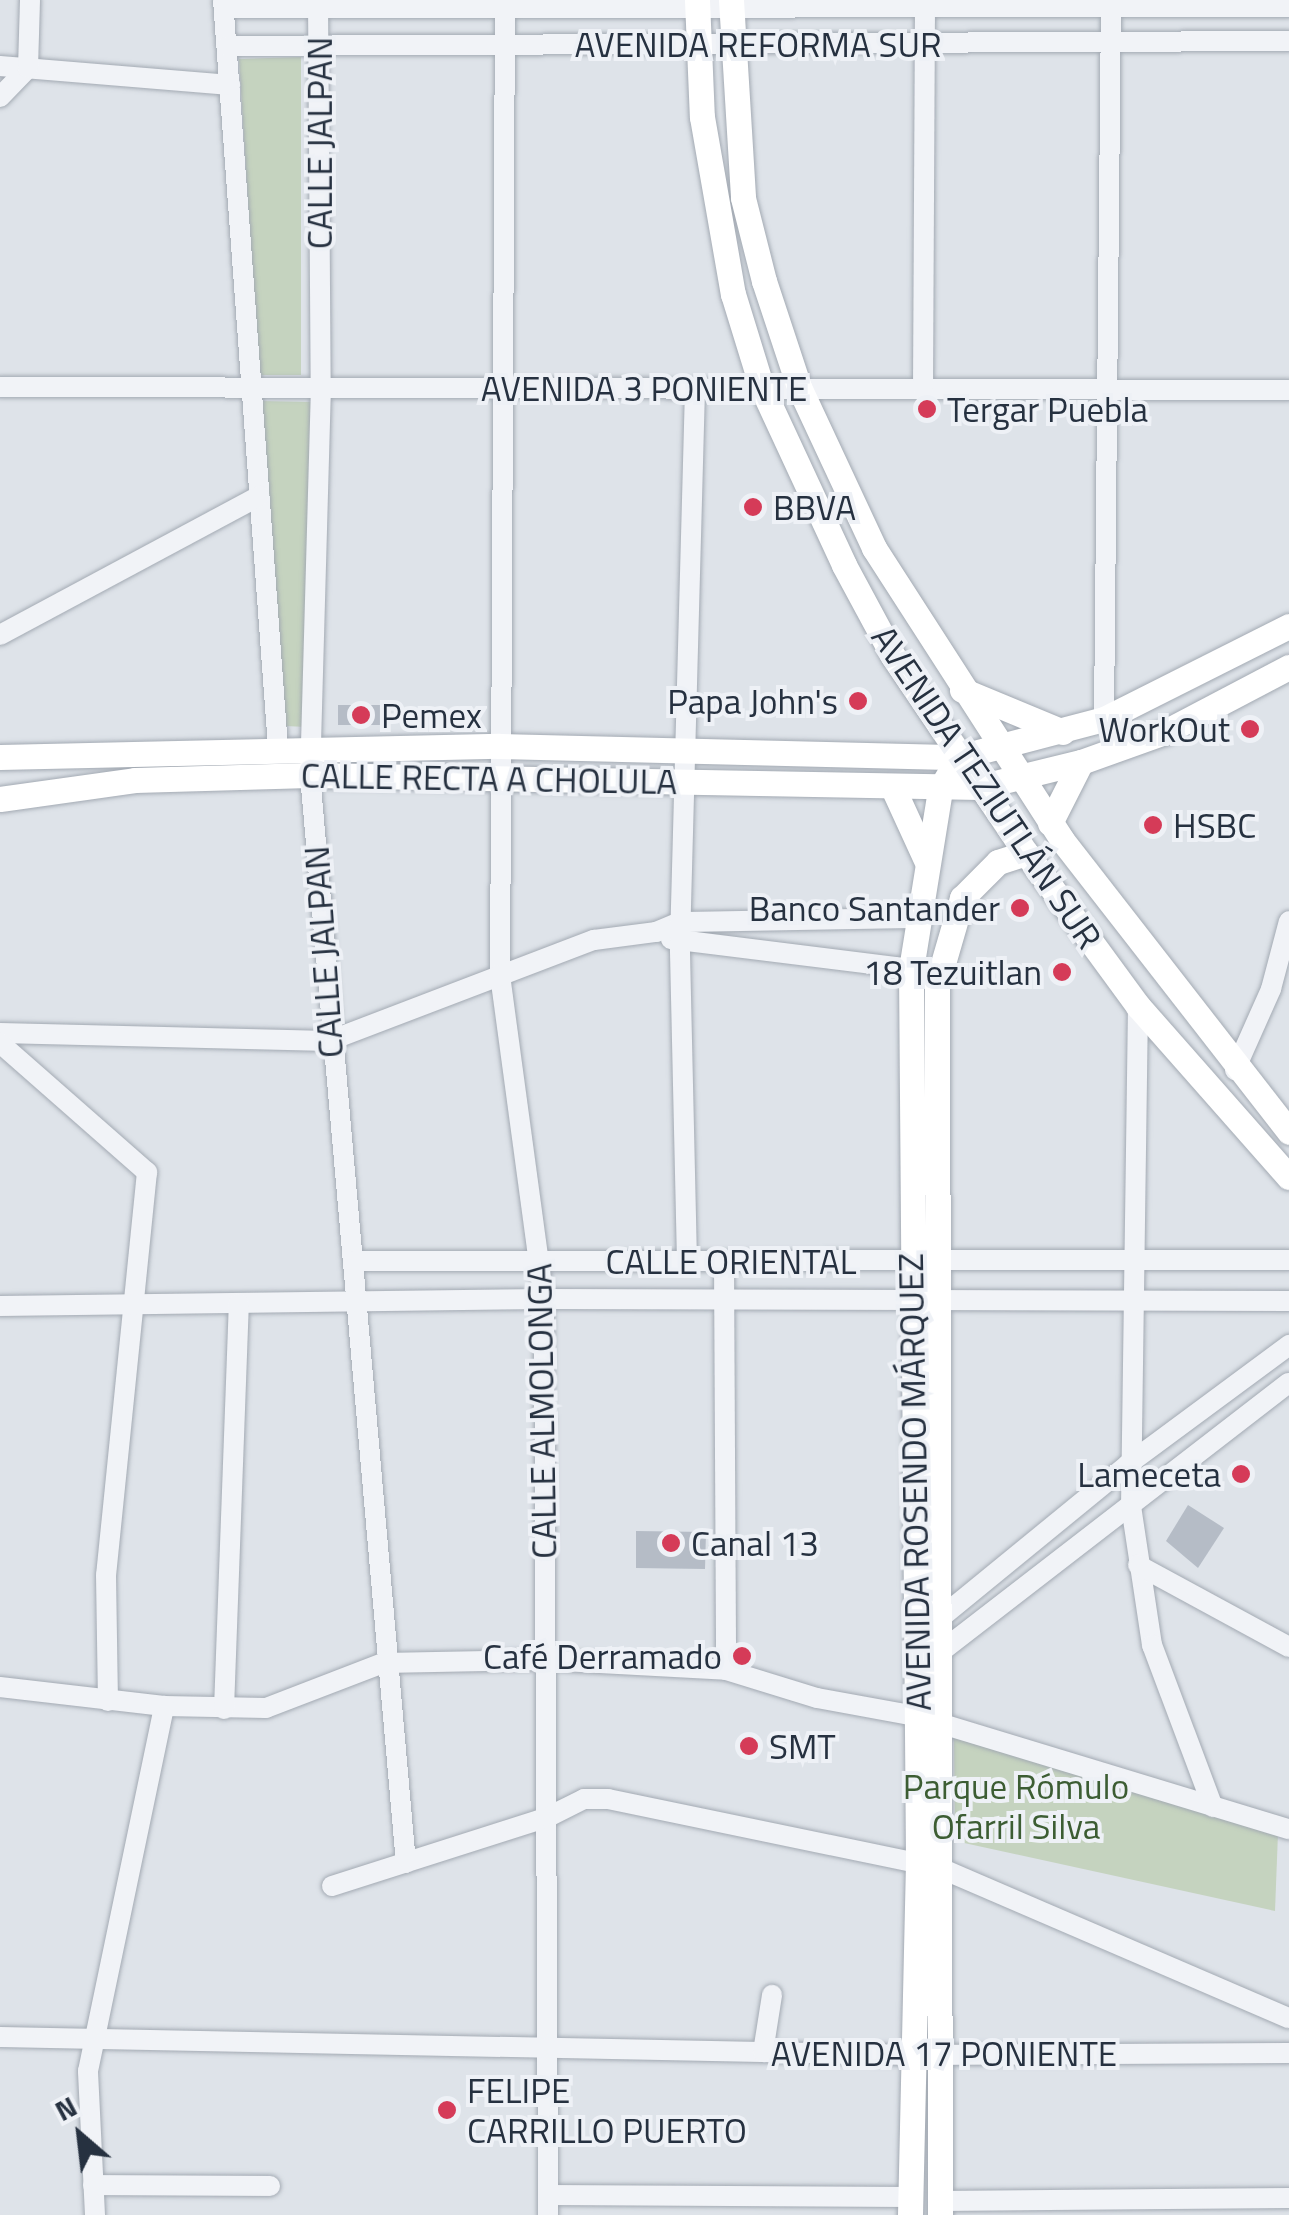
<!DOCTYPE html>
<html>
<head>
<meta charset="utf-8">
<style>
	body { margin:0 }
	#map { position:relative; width:1289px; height:2215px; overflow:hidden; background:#dee3e9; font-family:"Titillium Web",sans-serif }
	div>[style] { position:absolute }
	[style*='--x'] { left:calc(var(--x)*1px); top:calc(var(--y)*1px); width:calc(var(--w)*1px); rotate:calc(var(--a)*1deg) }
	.green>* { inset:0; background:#c5d3bf }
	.building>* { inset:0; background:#b5bcc6 }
	.roads { filter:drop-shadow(0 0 2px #a3aab3) drop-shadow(0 0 2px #a3aab3) }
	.minor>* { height:20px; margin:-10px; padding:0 10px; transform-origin:10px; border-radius:10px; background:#f1f3f7 }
	.major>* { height:25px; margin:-12.5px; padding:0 12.5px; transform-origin:12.5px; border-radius:12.5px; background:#fff }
	.dots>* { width:28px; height:28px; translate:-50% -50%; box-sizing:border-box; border:5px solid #eef1f6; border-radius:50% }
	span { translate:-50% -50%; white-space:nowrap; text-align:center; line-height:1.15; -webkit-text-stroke:8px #eef1f6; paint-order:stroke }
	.street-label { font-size:35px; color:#263140 }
	.poi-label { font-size:35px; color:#263140 }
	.left { translate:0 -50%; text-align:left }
	.right { translate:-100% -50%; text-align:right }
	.park-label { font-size:35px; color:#3c5d33 }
	.north { position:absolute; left:30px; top:2085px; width:100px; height:100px; -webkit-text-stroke:8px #eef1f6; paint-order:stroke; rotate:332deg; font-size:28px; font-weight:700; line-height:40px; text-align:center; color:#263140 }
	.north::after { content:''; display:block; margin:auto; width:35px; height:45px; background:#263140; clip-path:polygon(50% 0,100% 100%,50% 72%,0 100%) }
</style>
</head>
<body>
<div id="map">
	<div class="green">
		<div style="clip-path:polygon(301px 57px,301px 375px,259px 375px,239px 59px)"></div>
		<div style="clip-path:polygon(259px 401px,312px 402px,308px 727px,284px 726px)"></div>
		<div style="clip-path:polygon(954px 1738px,1278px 1833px,1275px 1911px,955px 1841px)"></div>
	</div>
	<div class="building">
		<div style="clip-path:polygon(338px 705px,385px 705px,385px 725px,338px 725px)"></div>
		<div style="clip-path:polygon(1188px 1505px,1224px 1528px,1198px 1568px,1166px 1541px)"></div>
		<div style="clip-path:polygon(636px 1531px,706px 1532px,705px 1569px,636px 1568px)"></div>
	</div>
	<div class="roads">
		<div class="minor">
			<div style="--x:223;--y:0;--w:749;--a:85.79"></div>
			<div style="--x:318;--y:0;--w:386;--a:89.6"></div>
			<div style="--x:321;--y:386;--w:389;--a:91.6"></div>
			<div style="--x:310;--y:775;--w:1092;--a:84.96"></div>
			<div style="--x:505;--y:0;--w:975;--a:90.29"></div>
			<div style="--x:500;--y:975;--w:327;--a:82.3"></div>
			<div style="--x:544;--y:1299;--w:916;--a:89.75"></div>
			<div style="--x:224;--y:8;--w:1065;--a:-0.05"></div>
			<div style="--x:227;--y:46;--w:1062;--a:-0.27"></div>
			<div style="--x:0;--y:66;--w:231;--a:4.7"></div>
			<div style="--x:0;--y:97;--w:40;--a:-46"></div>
			<div style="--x:28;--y:68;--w:68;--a:-88.3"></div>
			<div style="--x:0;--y:387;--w:1289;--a:0.13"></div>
			<div style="--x:923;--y:388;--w:388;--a:-89.7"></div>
			<div style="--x:0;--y:635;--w:294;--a:-28.2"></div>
			<div style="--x:1104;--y:719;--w:719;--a:-89.44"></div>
			<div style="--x:671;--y:939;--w:242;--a:7.1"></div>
			<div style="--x:911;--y:969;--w:30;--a:30"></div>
			<div style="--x:1138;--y:1006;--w:500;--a:90.8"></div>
			<div style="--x:1131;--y:1506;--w:141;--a:81.4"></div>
			<div style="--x:1152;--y:1645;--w:173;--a:69.4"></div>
			<div style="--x:0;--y:1033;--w:329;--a:1.4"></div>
			<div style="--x:329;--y:1041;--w:284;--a:-20.9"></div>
			<div style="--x:594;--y:940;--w:63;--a:-7.4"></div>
			<div style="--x:656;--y:932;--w:26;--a:-23"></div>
			<div style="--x:680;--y:922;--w:236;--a:-1"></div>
			<div style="--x:0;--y:1043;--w:196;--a:41.3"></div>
			<div style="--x:147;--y:1172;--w:405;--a:95.8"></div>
			<div style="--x:106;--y:1575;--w:126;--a:89.1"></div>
			<div style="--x:1235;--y:1070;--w:89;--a:-66"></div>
			<div style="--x:1271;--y:989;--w:70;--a:-75.2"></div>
			<div style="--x:354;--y:1261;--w:935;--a:-0.06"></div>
			<div style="--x:687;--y:1261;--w:318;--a:-91.3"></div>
			<div style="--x:680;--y:943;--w:555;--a:-88.45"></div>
			<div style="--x:724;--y:1261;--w:409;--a:89.7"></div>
			<div style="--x:0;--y:1306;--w:544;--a:-0.74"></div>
			<div style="--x:544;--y:1299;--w:745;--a:0.15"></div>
			<div style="--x:1138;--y:1565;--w:172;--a:28.5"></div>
			<div style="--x:933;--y:1624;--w:251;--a:-39.3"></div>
			<div style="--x:1127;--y:1465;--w:202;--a:-36.5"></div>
			<div style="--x:930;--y:1660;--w:453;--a:-37.7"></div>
			<div style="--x:0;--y:1687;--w:165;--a:6.6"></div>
			<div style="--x:164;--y:1706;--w:102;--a:1.1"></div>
			<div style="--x:266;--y:1708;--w:125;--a:-21"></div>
			<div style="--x:383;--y:1663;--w:161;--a:-1.1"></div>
			<div style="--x:544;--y:1660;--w:182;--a:3.1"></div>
			<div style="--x:726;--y:1670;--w:95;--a:17.1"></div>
			<div style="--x:817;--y:1698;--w:101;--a:10.3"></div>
			<div style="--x:916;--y:1716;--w:390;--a:16.9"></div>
			<div style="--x:224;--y:1709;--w:406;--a:-87.9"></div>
			<div style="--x:332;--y:1886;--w:227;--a:-17.7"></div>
			<div style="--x:548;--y:1817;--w:40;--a:-26.6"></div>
			<div style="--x:584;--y:1799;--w:24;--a:0"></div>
			<div style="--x:608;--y:1799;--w:339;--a:11.7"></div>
			<div style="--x:940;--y:1868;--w:380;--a:23.3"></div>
			<div style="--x:0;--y:2037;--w:912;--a:1.13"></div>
			<div style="--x:912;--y:2055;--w:377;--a:-0.3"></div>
			<div style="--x:763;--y:2052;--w:58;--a:-81"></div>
			<div style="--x:93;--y:2185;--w:177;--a:0.3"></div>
			<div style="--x:549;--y:2195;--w:361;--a:0.3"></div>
			<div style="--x:940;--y:2201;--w:349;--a:-0.5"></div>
			<div style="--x:95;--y:2215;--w:144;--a:-92.8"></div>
			<div style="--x:88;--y:2071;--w:373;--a:-78.2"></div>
		</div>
		<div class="major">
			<div style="--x:697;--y:0;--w:117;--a:87.6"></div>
			<div style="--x:702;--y:117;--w:180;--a:80.1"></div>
			<div style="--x:733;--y:294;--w:98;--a:72.9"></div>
			<div style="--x:762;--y:388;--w:195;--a:65.1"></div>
			<div style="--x:844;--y:565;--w:103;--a:61.7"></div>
			<div style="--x:893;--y:656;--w:238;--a:56"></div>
			<div style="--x:1026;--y:853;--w:190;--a:53.8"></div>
			<div style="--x:1138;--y:1006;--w:228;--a:48.6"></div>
			<div style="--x:731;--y:0;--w:198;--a:86.5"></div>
			<div style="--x:743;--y:198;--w:86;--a:75.8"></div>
			<div style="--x:764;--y:281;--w:112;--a:71.7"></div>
			<div style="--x:799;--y:387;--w:178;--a:65"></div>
			<div style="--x:874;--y:548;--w:347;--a:57.2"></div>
			<div style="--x:1062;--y:840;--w:370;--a:52.1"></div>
			<div style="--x:962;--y:690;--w:109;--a:22.6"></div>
			<div style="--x:0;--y:757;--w:499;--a:-1.3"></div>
			<div style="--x:499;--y:746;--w:460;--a:1.4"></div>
			<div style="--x:959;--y:757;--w:150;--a:-14.7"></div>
			<div style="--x:1104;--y:719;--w:207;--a:-26.7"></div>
			<div style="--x:893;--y:788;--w:79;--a:65.4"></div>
			<div style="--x:0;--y:799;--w:136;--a:-8"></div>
			<div style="--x:135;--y:780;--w:175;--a:-1.6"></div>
			<div style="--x:310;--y:775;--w:669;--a:1.03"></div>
			<div style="--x:979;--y:787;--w:105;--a:-13.8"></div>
			<div style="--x:1081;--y:762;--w:89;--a:-19.7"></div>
			<div style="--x:1165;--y:732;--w:140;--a:-27.7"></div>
			<div style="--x:1050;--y:823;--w:68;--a:-63.1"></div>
			<div style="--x:910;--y:2215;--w:354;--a:-88.7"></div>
			<div style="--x:918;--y:1861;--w:892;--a:-90.45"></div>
			<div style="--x:911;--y:969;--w:182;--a:-80.8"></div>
			<div style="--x:940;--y:789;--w:37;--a:-59"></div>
			<div style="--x:940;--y:2215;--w:1231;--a:-90.14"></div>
			<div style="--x:937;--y:984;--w:90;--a:-73.8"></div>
			<div style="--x:962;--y:898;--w:51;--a:-45"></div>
			<div style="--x:998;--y:862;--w:29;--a:-18"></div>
		</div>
	</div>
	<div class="dots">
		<div style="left:927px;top:409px;background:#d53b58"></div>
		<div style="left:753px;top:507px;background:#d53b58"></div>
		<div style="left:858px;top:701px;background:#d53b58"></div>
		<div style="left:361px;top:715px;background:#d53b58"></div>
		<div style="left:1250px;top:729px;background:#d53b58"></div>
		<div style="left:1153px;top:825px;background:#d53b58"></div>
		<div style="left:1020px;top:908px;background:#d53b58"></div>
		<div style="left:1062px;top:972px;background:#d53b58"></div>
		<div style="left:1241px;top:1474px;background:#d53b58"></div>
		<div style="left:671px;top:1543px;background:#d53b58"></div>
		<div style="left:742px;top:1656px;background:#d53b58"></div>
		<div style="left:749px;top:1746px;background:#d53b58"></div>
		<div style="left:447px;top:2110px;background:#d53b58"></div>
	</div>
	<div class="street-label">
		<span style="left:758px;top:44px">AVENIDA REFORMA SUR</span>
		<span style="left:319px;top:143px;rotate:-90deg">CALLE JALPAN</span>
		<span style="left:644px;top:388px">AVENIDA 3 PONIENTE</span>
		<span style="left:489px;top:778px;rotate:1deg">CALLE RECTA A CHOLULA</span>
		<span style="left:987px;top:787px;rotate:56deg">AVENIDA TEZIUTLÁN SUR</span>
		<span style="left:323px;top:952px;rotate:-94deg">CALLE JALPAN</span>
		<span style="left:731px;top:1261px">CALLE ORIENTAL</span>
		<span style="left:541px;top:1411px;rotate:-91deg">CALLE ALMOLONGA</span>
		<span style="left:914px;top:1482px;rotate:-91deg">AVENIDA ROSENDO MÁRQUEZ</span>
		<span style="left:944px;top:2053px">AVENIDA 17 PONIENTE</span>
	</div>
	<div class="poi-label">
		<span class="left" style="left:947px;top:409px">Tergar Puebla</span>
		<span class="left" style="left:773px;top:507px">BBVA</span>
		<span class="right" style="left:838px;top:701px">Papa John's</span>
		<span class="left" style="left:381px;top:715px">Pemex</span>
		<span class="right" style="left:1230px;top:729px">WorkOut</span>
		<span class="left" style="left:1173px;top:825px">HSBC</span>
		<span class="right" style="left:1000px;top:908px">Banco Santander</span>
		<span class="right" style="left:1042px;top:972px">18 Tezuitlan</span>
		<span class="right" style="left:1221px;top:1474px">Lameceta</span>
		<span class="left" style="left:691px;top:1543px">Canal 13</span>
		<span class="right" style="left:722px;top:1656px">Café Derramado</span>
		<span class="left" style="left:769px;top:1746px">SMT</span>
		<span class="left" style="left:467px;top:2110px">FELIPE<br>CARRILLO PUERTO</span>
	</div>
	<div class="park-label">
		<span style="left:1016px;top:1806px">Parque Rómulo<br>Ofarril Silva</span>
	</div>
	<div class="north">N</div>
</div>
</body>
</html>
